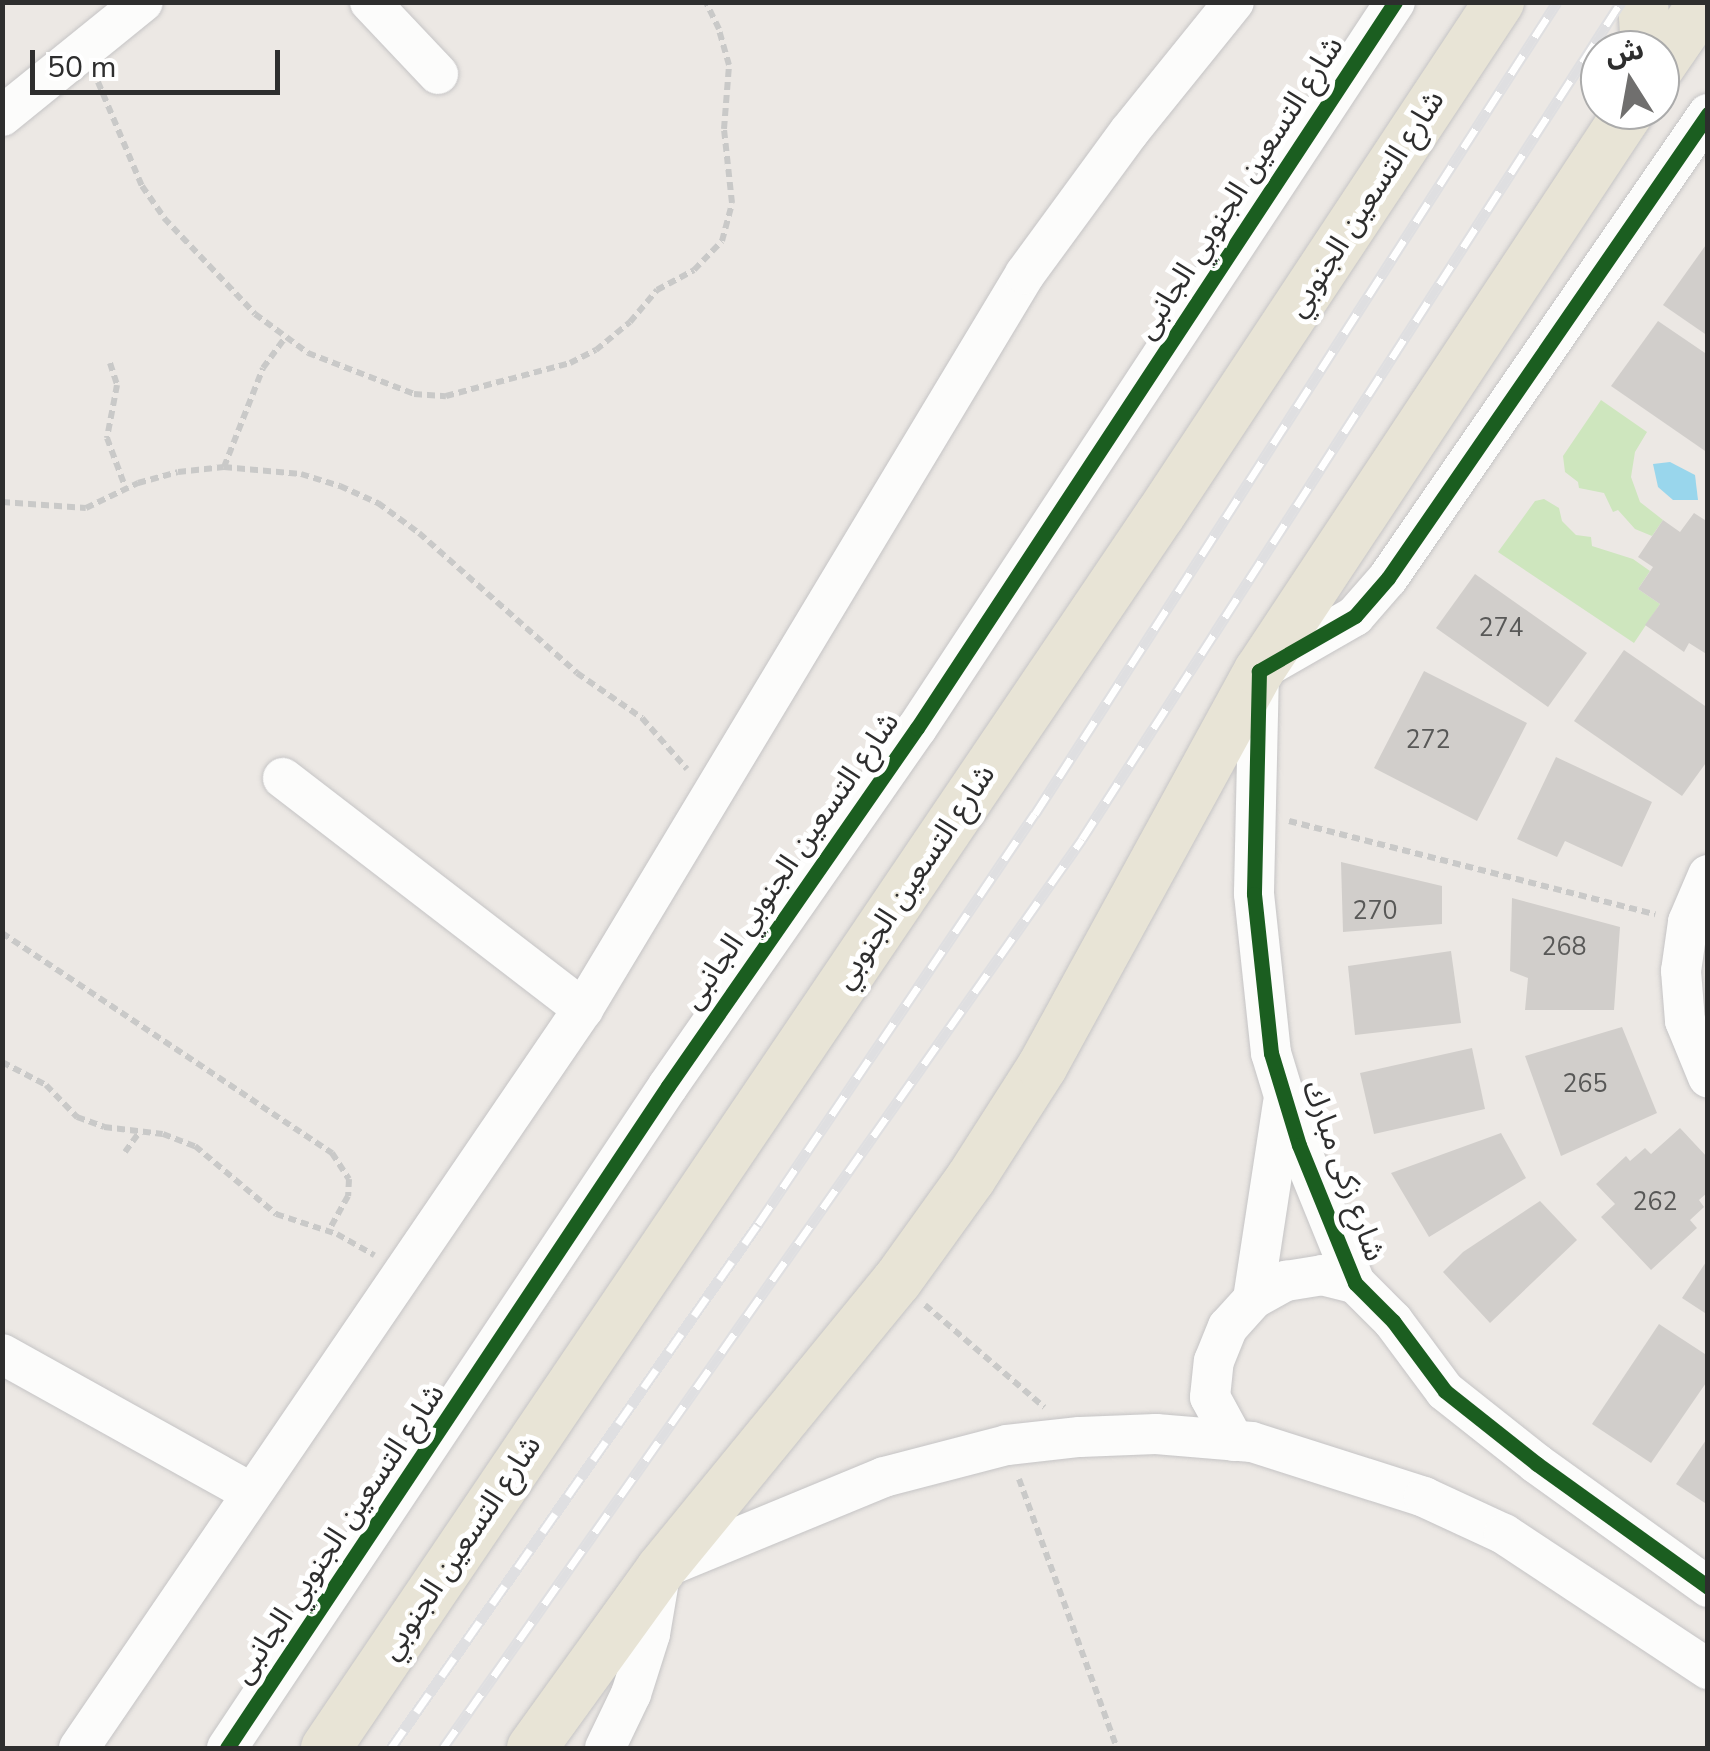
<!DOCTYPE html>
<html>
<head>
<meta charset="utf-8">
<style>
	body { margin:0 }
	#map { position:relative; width:1710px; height:1751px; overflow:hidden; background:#ece8e4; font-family:"Nunito Sans","Noto Sans Arabic",sans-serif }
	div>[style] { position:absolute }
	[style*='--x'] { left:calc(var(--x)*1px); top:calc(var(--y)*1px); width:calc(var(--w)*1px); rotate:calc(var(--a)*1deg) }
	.green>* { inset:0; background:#cee6be }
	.water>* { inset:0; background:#99d6ec }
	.building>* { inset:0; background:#d1cecb }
	.path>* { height:6px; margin-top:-3px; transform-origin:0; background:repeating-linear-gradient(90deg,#c9c9c8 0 8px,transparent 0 13px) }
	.roads { filter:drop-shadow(0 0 2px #c5c4c5) drop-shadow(0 0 2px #c5c4c5) }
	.minor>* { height:40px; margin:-20px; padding:0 20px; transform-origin:20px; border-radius:20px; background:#fcfcfb }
	.major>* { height:50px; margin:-25px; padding:0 25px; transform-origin:25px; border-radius:25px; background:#e8e4d6 }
	.rail>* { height:11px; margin-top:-5.5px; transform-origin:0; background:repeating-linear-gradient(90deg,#fff 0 22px,#dfdfe1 0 44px); box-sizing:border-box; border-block:2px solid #dfdfe1 }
	.cycleway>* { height:15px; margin:-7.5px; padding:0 7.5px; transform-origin:7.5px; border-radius:7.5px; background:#1b5e20 }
	span { translate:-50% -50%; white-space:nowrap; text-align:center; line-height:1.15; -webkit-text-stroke:10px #fff; paint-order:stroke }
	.number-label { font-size:25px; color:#585857 }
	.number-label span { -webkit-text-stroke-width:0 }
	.street-label { font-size:30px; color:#2e2e2e }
	.frame { position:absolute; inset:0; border:5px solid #2e2e2e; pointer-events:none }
	.north { position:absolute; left:1580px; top:30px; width:100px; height:100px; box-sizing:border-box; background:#fff; border:2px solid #ababab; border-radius:50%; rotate:349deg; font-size:28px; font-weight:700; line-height:40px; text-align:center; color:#2e2e2e }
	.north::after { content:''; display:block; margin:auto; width:35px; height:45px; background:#706f6e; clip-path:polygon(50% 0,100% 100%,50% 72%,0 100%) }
	.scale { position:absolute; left:30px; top:50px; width:250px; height:45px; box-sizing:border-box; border:5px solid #2e2e2e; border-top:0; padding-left:12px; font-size:30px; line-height:35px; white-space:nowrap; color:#2e2e2e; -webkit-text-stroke:8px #fff; paint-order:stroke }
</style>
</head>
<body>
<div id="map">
	<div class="green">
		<div style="clip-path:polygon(1601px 400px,1647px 432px,1635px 452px,1631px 477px,1640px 502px,1663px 520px,1652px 536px,1635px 529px,1618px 510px,1613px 512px,1604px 493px,1579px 488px,1578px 482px,1565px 472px,1563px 456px)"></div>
		<div style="clip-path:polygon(1544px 499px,1559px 508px,1562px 521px,1576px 535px,1591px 537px,1592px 546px,1633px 559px,1650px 571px,1638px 589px,1660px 604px,1634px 643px,1498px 552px,1535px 501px)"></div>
	</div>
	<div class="water">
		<div style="clip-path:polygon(1670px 462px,1695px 475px,1698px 500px,1673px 500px,1658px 487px,1653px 464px)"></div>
	</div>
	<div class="building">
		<div style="clip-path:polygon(1708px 242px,1708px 336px,1663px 305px)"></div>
		<div style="clip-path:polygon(1658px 321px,1708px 355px,1708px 453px,1611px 386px)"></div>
		<div style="clip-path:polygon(1694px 513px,1708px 522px,1708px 655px,1689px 643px,1684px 652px,1645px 625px,1660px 604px,1638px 589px,1653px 567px,1638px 557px,1663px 520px,1680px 532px)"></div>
		<div style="clip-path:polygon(1475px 574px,1587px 653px,1548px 707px,1436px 628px)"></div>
		<div style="clip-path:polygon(1624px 650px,1708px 708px,1708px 760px,1682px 796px,1574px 721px)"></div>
		<div style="clip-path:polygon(1424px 671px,1527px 723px,1477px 821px,1374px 768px)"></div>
		<div style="clip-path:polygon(1556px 757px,1652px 802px,1622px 867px,1565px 841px,1557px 857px,1517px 839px)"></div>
		<div style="clip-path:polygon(1341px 862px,1442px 886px,1442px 924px,1343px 932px)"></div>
		<div style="clip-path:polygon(1512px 898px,1620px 927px,1614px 1010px,1525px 1010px,1528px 978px,1510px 971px)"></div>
		<div style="clip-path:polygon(1451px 951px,1461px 1023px,1355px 1035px,1348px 966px)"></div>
		<div style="clip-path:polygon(1622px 1027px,1657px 1113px,1561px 1156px,1525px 1056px)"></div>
		<div style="clip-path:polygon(1472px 1048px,1485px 1109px,1374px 1134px,1360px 1073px)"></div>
		<div style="clip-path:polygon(1680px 1128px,1708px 1158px,1708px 1192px,1699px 1200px,1704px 1207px,1690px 1220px,1697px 1228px,1651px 1270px,1601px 1217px,1615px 1204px,1596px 1184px,1626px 1156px,1630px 1161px,1645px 1148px,1651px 1154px)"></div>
		<div style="clip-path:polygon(1501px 1133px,1526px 1178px,1429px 1237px,1391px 1173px)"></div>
		<div style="clip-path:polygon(1540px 1201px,1577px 1240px,1490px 1323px,1443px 1272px,1463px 1252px)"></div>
		<div style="clip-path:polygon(1708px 1259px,1708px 1315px,1682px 1298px)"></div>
		<div style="clip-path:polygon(1659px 1324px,1708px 1356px,1708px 1380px,1651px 1463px,1592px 1424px)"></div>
		<div style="clip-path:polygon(1708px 1437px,1708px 1505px,1676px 1484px)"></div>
	</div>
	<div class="path">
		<div style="--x:98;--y:82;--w:113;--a:67.1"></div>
		<div style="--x:142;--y:186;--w:39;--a:55"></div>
		<div style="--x:164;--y:218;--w:132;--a:46.5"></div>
		<div style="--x:255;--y:314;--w:66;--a:36.3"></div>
		<div style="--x:308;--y:353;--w:114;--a:21.1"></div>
		<div style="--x:414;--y:394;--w:32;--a:4"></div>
		<div style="--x:446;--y:396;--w:128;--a:-14.9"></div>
		<div style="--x:570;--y:363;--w:29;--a:-27"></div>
		<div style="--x:596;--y:350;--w:44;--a:-39.5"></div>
		<div style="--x:630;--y:322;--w:42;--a:-49.8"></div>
		<div style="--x:657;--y:290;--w:42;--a:-28.4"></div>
		<div style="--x:694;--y:270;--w:40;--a:-46"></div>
		<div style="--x:722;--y:241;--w:39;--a:-75"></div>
		<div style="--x:732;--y:203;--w:74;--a:-96.2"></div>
		<div style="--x:724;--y:129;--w:64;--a:-85.5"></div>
		<div style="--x:729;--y:65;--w:37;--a:-106"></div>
		<div style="--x:719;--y:29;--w:30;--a:-116"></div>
		<div style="--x:110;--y:363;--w:23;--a:72"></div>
		<div style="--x:117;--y:385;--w:54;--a:100.7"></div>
		<div style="--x:107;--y:438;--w:54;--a:69.6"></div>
		<div style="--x:224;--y:467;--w:106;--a:-68.5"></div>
		<div style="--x:263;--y:368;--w:36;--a:-54"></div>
		<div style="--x:2;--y:502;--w:84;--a:4.1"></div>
		<div style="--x:86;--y:508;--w:58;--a:-25.7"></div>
		<div style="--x:138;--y:483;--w:41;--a:-15.4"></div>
		<div style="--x:178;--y:472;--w:46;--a:-6.2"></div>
		<div style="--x:224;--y:467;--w:77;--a:5.2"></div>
		<div style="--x:301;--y:474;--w:41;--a:17.1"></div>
		<div style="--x:340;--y:486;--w:42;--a:24.1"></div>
		<div style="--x:378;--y:503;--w:51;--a:36.2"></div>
		<div style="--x:419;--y:533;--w:211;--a:41.5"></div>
		<div style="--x:577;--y:673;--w:79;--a:34.7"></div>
		<div style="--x:642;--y:718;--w:68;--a:48.6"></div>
		<div style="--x:1289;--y:821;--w:378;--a:14.3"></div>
		<div style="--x:2;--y:933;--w:397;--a:33.7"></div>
		<div style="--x:332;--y:1153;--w:31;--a:57"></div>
		<div style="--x:349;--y:1179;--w:17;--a:93"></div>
		<div style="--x:348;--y:1196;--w:41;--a:119.1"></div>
		<div style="--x:2;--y:1062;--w:50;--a:27.6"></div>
		<div style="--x:46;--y:1085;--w:45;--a:45.9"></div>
		<div style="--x:77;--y:1117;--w:29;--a:20"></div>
		<div style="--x:104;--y:1127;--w:59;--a:6.8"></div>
		<div style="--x:163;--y:1134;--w:34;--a:21"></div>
		<div style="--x:195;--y:1146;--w:106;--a:40"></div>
		<div style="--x:276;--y:1214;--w:64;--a:18.2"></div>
		<div style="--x:337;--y:1234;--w:43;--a:29.6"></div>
		<div style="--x:125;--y:1152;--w:24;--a:-54"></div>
		<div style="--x:925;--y:1305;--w:157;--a:40.6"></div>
		<div style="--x:1019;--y:1479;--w:286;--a:70"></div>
	</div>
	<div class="roads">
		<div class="minor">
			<div style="--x:370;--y:2;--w:99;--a:46.6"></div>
			<div style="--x:1708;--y:114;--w:564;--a:124.59"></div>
			<div style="--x:1388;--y:578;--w:50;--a:131"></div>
			<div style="--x:1355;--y:616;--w:111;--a:150.2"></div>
			<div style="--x:1259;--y:671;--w:223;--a:91.3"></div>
			<div style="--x:1254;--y:894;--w:160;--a:83.9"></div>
			<div style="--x:1271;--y:1053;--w:96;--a:73.1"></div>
			<div style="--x:1299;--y:1145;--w:149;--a:67.9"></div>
			<div style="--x:1355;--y:1283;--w:54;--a:45"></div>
			<div style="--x:1393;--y:1321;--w:87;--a:53.4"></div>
			<div style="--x:1445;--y:1391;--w:117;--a:38.4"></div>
			<div style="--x:1537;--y:1464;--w:211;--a:35.7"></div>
			<div style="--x:2;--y:116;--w:181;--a:-39"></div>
			<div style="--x:283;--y:778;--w:379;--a:37.6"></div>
			<div style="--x:1708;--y:875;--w:51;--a:113.1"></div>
			<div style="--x:1688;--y:922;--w:49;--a:98.1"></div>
			<div style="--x:1681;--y:971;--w:50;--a:85.4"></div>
			<div style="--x:1685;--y:1021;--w:61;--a:67.7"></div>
			<div style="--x:1253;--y:1299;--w:198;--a:-81.3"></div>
			<div style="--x:2;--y:1354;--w:284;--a:29.1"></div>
			<div style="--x:1234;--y:1441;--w:50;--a:-118.6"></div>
			<div style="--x:1210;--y:1397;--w:36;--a:-84"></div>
			<div style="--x:1214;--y:1361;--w:37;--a:-68"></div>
			<div style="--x:1228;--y:1327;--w:38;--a:-48"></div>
			<div style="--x:1253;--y:1299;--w:38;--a:-29"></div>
			<div style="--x:1286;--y:1281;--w:36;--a:-9"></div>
			<div style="--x:1322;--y:1275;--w:34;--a:14"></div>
			<div style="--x:79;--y:1748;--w:895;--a:-55.71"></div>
			<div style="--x:583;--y:1009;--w:858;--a:-58.98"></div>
			<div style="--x:1025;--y:274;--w:176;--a:-53.8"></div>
			<div style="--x:1129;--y:132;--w:167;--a:-51.1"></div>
			<div style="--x:227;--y:1748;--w:795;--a:-56.33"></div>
			<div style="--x:668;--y:1086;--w:436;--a:-55.2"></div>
			<div style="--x:917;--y:728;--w:869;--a:-56.64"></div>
			<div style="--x:605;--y:1748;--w:60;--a:-64.3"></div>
			<div style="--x:631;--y:1694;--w:63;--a:-72.4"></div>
			<div style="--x:650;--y:1634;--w:66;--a:-80.4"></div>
			<div style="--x:661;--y:1569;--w:241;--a:-22.4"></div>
			<div style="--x:884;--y:1477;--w:127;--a:-14.6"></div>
			<div style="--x:1007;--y:1445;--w:73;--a:-6.3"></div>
			<div style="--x:1080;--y:1437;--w:76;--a:-2.3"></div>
			<div style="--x:1156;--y:1434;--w:96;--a:4.8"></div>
			<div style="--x:1252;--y:1442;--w:181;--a:17.7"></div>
			<div style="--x:1424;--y:1497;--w:88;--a:24.8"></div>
			<div style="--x:1504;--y:1534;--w:245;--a:33.5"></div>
		</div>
		<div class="major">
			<div style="--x:1643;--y:2;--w:48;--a:86.4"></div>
			<div style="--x:1660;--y:66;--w:78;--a:-55.5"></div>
			<div style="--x:326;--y:1748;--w:1489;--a:-55.93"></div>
			<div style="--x:1160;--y:515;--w:615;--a:-56.54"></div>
			<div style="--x:532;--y:1748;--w:221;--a:-54.2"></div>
			<div style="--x:661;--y:1569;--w:372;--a:-50.7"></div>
			<div style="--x:897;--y:1281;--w:127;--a:-54.3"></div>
			<div style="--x:971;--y:1178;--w:132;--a:-57.4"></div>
			<div style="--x:1042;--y:1067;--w:452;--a:-61.3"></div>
			<div style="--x:1259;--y:671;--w:673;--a:-56.52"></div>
		</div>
	</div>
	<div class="rail">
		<div style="--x:391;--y:1748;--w:640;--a:-54.99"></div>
		<div style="--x:758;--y:1224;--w:495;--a:-56"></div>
		<div style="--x:1035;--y:814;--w:965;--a:-57.26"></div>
		<div style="--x:443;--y:1748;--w:1111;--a:-54.89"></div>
		<div style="--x:1082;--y:839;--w:996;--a:-57.22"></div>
	</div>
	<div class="cycleway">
		<div style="--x:1708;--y:114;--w:564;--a:124.59"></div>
		<div style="--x:1388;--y:578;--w:50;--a:131"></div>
		<div style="--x:1355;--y:616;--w:111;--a:150.2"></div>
		<div style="--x:1259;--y:671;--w:223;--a:91.3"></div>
		<div style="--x:1254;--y:894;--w:160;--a:83.9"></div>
		<div style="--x:1271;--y:1053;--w:96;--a:73.1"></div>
		<div style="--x:1299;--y:1145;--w:149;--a:67.9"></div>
		<div style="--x:1355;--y:1283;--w:54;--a:45"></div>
		<div style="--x:1393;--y:1321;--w:87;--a:53.4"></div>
		<div style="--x:1445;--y:1391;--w:117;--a:38.4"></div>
		<div style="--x:1537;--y:1464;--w:211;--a:35.7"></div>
		<div style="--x:227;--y:1748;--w:795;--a:-56.33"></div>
		<div style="--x:668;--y:1086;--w:436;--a:-55.2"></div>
		<div style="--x:917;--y:728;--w:869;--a:-56.64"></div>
	</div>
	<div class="number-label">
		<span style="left:1501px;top:628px">274</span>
		<span style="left:1428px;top:740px">272</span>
		<span style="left:1375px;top:911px">270</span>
		<span style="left:1564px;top:947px">268</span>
		<span style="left:1585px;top:1084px">265</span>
		<span style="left:1655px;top:1202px">262</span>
	</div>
	<div class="street-label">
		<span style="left:1240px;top:188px;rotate:-57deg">شارع التسعين الجنوبي الجانبى</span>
		<span style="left:1366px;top:204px;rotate:-57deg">شارع التسعين الجنوبي</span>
		<span style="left:791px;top:861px;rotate:-55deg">شارع التسعين الجنوبي الجانبى</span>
		<span style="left:915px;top:877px;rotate:-56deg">شارع التسعين الجنوبي</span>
		<span style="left:1343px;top:1171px;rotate:70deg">شارع زكى مبارك</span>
		<span style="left:339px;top:1534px;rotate:-56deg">شارع التسعين الجنوبي الجانبى</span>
		<span style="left:461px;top:1548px;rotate:-56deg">شارع التسعين الجنوبي</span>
	</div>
	<div class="frame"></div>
	<div class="north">ش</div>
	<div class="scale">50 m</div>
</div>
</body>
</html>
